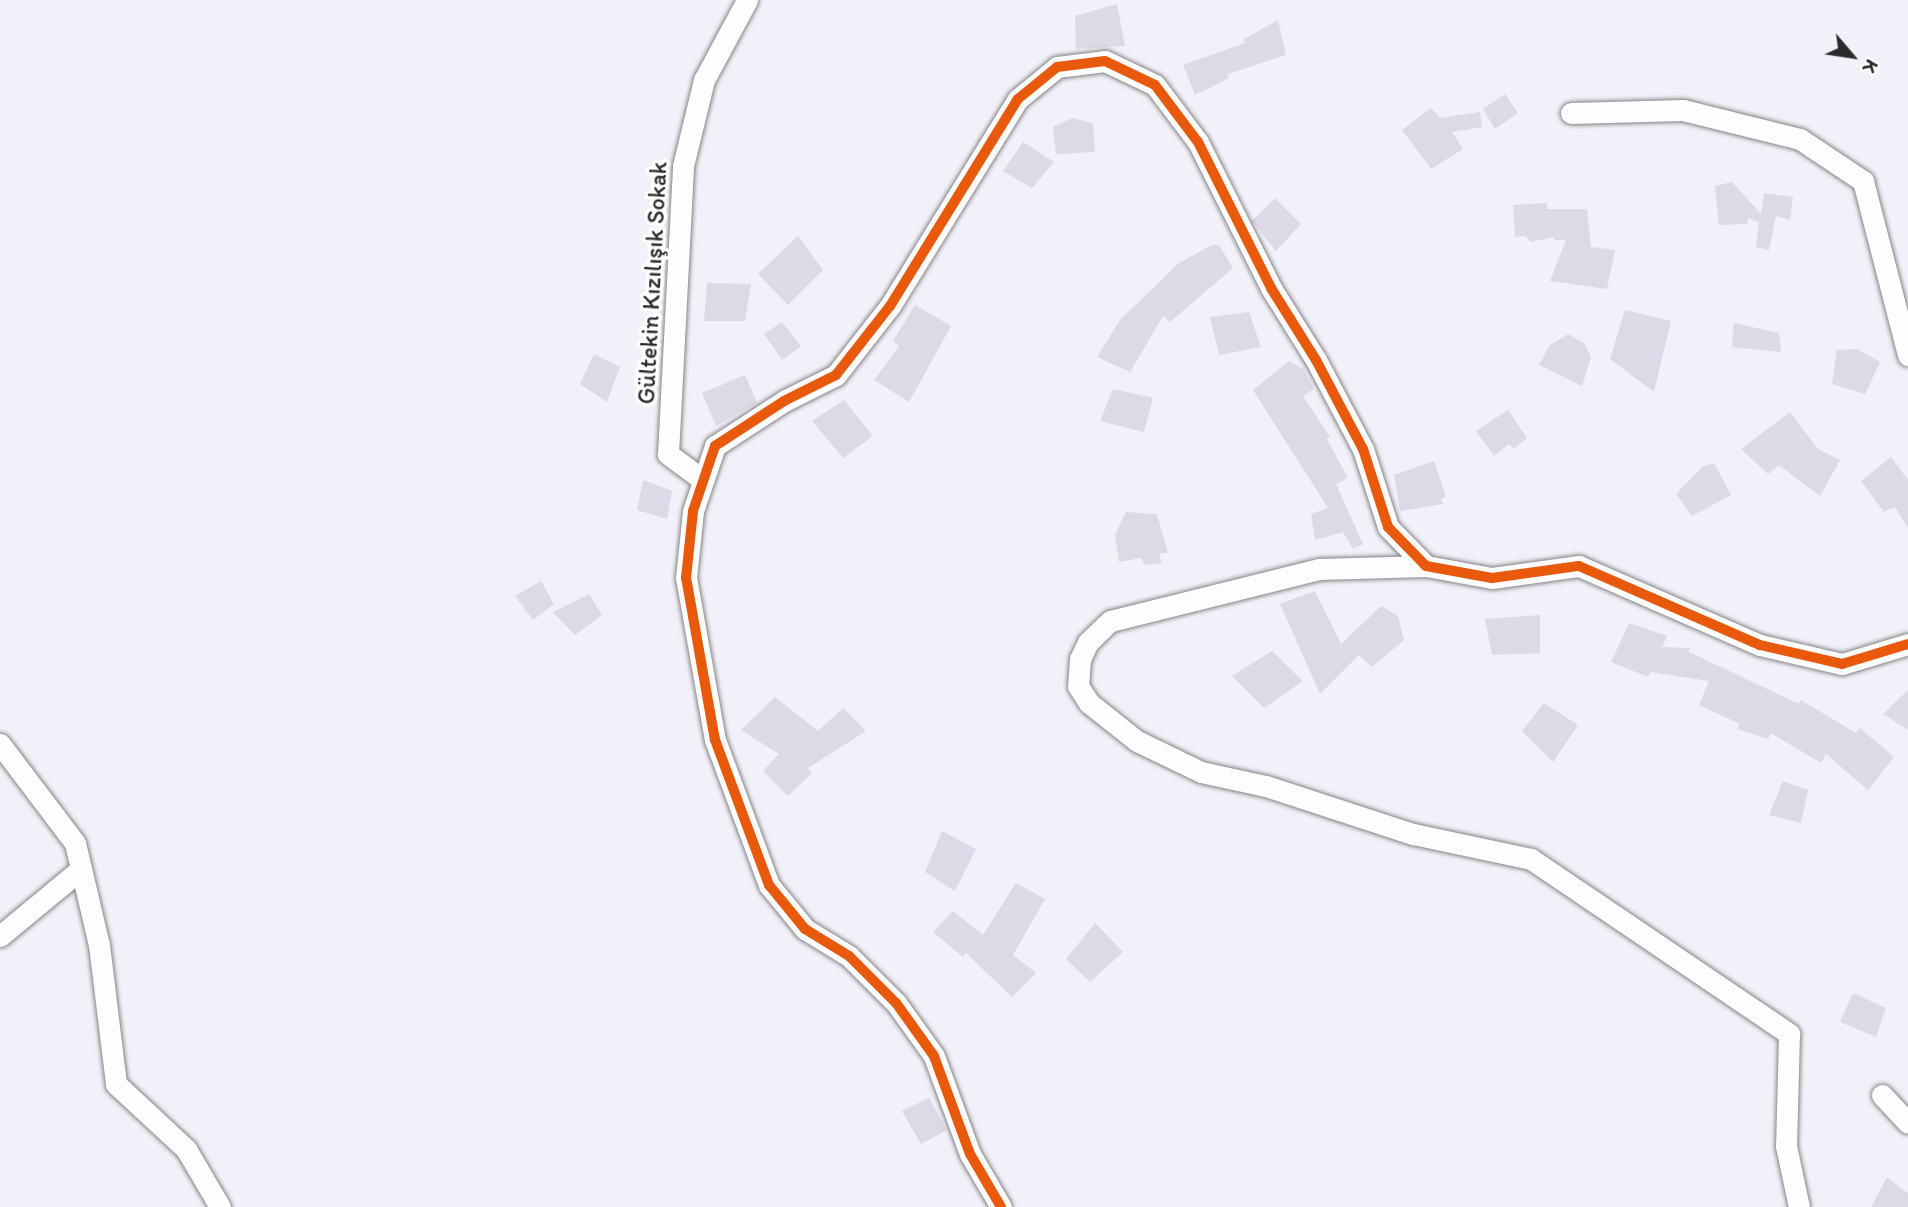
<!DOCTYPE html>
<html>
<head>
<meta charset="utf-8">
<style>
	body { margin:0 }
	#map { position:relative; width:1908px; height:1207px; overflow:hidden; background:#f2f0f8; font-family:Itim,sans-serif }
	div>[style] { position:absolute }
	[style*='--x'] { left:calc(var(--x)*1px); top:calc(var(--y)*1px); width:calc(var(--w)*1px); rotate:calc(var(--a)*1deg) }
	.building>* { inset:0; background:#ddd9e6 }
	.roads { filter:drop-shadow(0 0 2px #858487) drop-shadow(0 0 2px #858487) }
	.street>* { height:21px; margin:-10.5px; padding:0 10.5px; transform-origin:10.5px; border-radius:10.5px; background:#fdfdfe }
	.cycleway>* { height:10px; margin:-5px; padding:0 5px; transform-origin:5px; border-radius:5px; background:#e8590c }
	span { translate:-50% -50%; white-space:nowrap; text-align:center; line-height:1.15; -webkit-text-stroke:7px #fff; paint-order:stroke }
	.street-label { font-size:24px; color:#2b2b2b }
	.north { position:absolute; left:1817px; top:21px; width:70px; height:70px; -webkit-text-stroke:5px #fff; paint-order:stroke; rotate:119deg; font-size:19px; font-weight:700; line-height:28px; text-align:center; color:#2b2b2b }
	.north::after { content:''; display:block; margin:auto; width:24px; height:32px; background:#2b2b2b; clip-path:polygon(50% 0,100% 100%,50% 72%,0 100%) }
</style>
</head>
<body>
<div id="map">
	<div class="building">
		<div style="clip-path:polygon(1117px 4px,1125px 46px,1076px 49px,1075px 16px)"></div>
		<div style="clip-path:polygon(1278px 20px,1286px 55px,1228px 74px,1229px 78px,1195px 95px,1183px 65px,1245px 43px,1244px 39px)"></div>
		<div style="clip-path:polygon(1505px 94px,1518px 113px,1495px 129px,1483px 109px)"></div>
		<div style="clip-path:polygon(1431px 108px,1440px 118px,1480px 112px,1482px 127px,1452px 132px,1463px 149px,1431px 169px,1402px 130px)"></div>
		<div style="clip-path:polygon(1072px 118px,1093px 123px,1095px 152px,1056px 154px,1053px 127px)"></div>
		<div style="clip-path:polygon(1023px 142px,1054px 162px,1032px 188px,1003px 171px)"></div>
		<div style="clip-path:polygon(1732px 182px,1761px 214px,1764px 193px,1793px 197px,1790px 220px,1776px 216px,1769px 250px,1756px 247px,1759px 222px,1748px 218px,1747px 224px,1719px 225px,1715px 186px)"></div>
		<div style="clip-path:polygon(1275px 198px,1301px 224px,1276px 251px,1252px 221px)"></div>
		<div style="clip-path:polygon(1547px 203px,1547px 209px,1587px 209px,1591px 247px,1615px 250px,1607px 289px,1550px 281px,1566px 240px,1554px 240px,1554px 237px,1531px 242px,1525px 236px,1515px 237px,1513px 205px)"></div>
		<div style="clip-path:polygon(798px 236px,823px 270px,788px 305px,758px 274px)"></div>
		<div style="clip-path:polygon(1212px 245px,1219px 245px,1233px 268px,1170px 322px,1163px 316px,1130px 372px,1097px 357px,1120px 320px,1179px 263px)"></div>
		<div style="clip-path:polygon(707px 283px,751px 284px,745px 321px,704px 321px)"></div>
		<div style="clip-path:polygon(915px 305px,951px 326px,909px 402px,874px 380px,899px 346px,893px 341px)"></div>
		<div style="clip-path:polygon(1625px 310px,1671px 321px,1654px 392px,1610px 359px)"></div>
		<div style="clip-path:polygon(1249px 312px,1261px 347px,1219px 355px,1210px 317px)"></div>
		<div style="clip-path:polygon(782px 322px,801px 346px,782px 360px,764px 334px)"></div>
		<div style="clip-path:polygon(1734px 323px,1779px 333px,1781px 352px,1732px 347px)"></div>
		<div style="clip-path:polygon(1568px 334px,1584px 343px,1591px 357px,1582px 386px,1539px 365px,1549px 346px)"></div>
		<div style="clip-path:polygon(1857px 349px,1880px 362px,1865px 394px,1832px 384px,1837px 350px)"></div>
		<div style="clip-path:polygon(594px 354px,620px 367px,607px 402px,580px 384px)"></div>
		<div style="clip-path:polygon(1289px 361px,1303px 369px,1314px 389px,1303px 396px,1330px 437px,1327px 439px,1348px 478px,1336px 484px,1363px 544px,1353px 549px,1343px 532px,1315px 540px,1311px 514px,1328px 508px,1253px 390px)"></div>
		<div style="clip-path:polygon(745px 375px,757px 403px,716px 426px,702px 393px)"></div>
		<div style="clip-path:polygon(1113px 389px,1153px 398px,1144px 432px,1100px 421px)"></div>
		<div style="clip-path:polygon(844px 400px,873px 436px,843px 458px,812px 421px)"></div>
		<div style="clip-path:polygon(1508px 410px,1527px 438px,1514px 449px,1509px 444px,1494px 456px,1476px 431px)"></div>
		<div style="clip-path:polygon(1790px 412px,1818px 449px,1840px 460px,1820px 496px,1779px 465px,1768px 474px,1741px 449px)"></div>
		<div style="clip-path:polygon(1891px 457px,1908px 480px,1908px 528px,1895px 507px,1884px 512px,1861px 481px)"></div>
		<div style="clip-path:polygon(1434px 461px,1446px 497px,1441px 499px,1443px 504px,1400px 511px,1394px 475px)"></div>
		<div style="clip-path:polygon(1714px 463px,1731px 495px,1692px 516px,1676px 494px,1702px 467px)"></div>
		<div style="clip-path:polygon(643px 480px,672px 491px,667px 519px,637px 510px)"></div>
		<div style="clip-path:polygon(1126px 512px,1157px 514px,1168px 553px,1159px 553px,1162px 563px,1145px 565px,1141px 558px,1119px 562px,1115px 535px)"></div>
		<div style="clip-path:polygon(541px 581px,554px 604px,533px 620px,515px 596px)"></div>
		<div style="clip-path:polygon(1315px 591px,1341px 644px,1381px 606px,1398px 616px,1404px 640px,1372px 667px,1359px 655px,1320px 694px,1280px 604px)"></div>
		<div style="clip-path:polygon(589px 594px,602px 615px,575px 635px,553px 612px)"></div>
		<div style="clip-path:polygon(1540px 615px,1540px 653px,1492px 655px,1485px 619px)"></div>
		<div style="clip-path:polygon(1629px 623px,1667px 636px,1662px 647px,1690px 648px,1689px 652px,1799px 704px,1801px 700px,1856px 733px,1860px 728px,1894px 757px,1868px 790px,1826px 754px,1821px 763px,1771px 733px,1768px 739px,1737px 729px,1740px 724px,1699px 705px,1709px 681px,1651px 672px,1648px 677px,1611px 662px)"></div>
		<div style="clip-path:polygon(1272px 651px,1303px 681px,1264px 708px,1232px 676px)"></div>
		<div style="clip-path:polygon(1908px 690px,1908px 730px,1883px 714px)"></div>
		<div style="clip-path:polygon(775px 697px,818px 731px,843px 708px,866px 731px,808px 768px,812px 773px,788px 796px,763px 771px,779px 754px,741px 730px)"></div>
		<div style="clip-path:polygon(1544px 703px,1578px 725px,1553px 762px,1522px 731px)"></div>
		<div style="clip-path:polygon(1783px 781px,1808px 790px,1801px 823px,1769px 815px)"></div>
		<div style="clip-path:polygon(942px 831px,976px 849px,955px 891px,925px 872px)"></div>
		<div style="clip-path:polygon(1016px 883px,1045px 899px,1013px 955px,1036px 973px,1012px 997px,966px 953px,963px 957px,933px 932px,953px 911px,983px 935px)"></div>
		<div style="clip-path:polygon(1095px 923px,1123px 952px,1090px 982px,1066px 959px)"></div>
		<div style="clip-path:polygon(1853px 993px,1886px 1008px,1876px 1037px,1840px 1022px)"></div>
		<div style="clip-path:polygon(929px 1098px,947px 1130px,921px 1144px,902px 1111px)"></div>
		<div style="clip-path:polygon(1887px 1177px,1908px 1194px,1908px 1207px,1871px 1207px)"></div>
	</div>
	<div class="roads">
		<div class="street">
			<div style="--x:1571;--y:113;--w:112;--a:-1.5"></div>
			<div style="--x:1683;--y:110;--w:121;--a:13.9"></div>
			<div style="--x:1800;--y:139;--w:76;--a:33.7"></div>
			<div style="--x:1863;--y:181;--w:180;--a:75.5"></div>
			<div style="--x:703;--y:480;--w:44;--a:-143.4"></div>
			<div style="--x:668;--y:454;--w:288;--a:-87"></div>
			<div style="--x:683;--y:166;--w:89;--a:-76.3"></div>
			<div style="--x:704;--y:80;--w:91;--a:-61.7"></div>
			<div style="--x:1426;--y:566;--w:107;--a:178.4"></div>
			<div style="--x:1319;--y:569;--w:215;--a:166"></div>
			<div style="--x:1110;--y:621;--w:30;--a:136"></div>
			<div style="--x:1088;--y:642;--w:19;--a:115"></div>
			<div style="--x:1080;--y:659;--w:27;--a:94"></div>
			<div style="--x:1078;--y:686;--w:20;--a:57"></div>
			<div style="--x:1089;--y:703;--w:61;--a:38.4"></div>
			<div style="--x:1137;--y:741;--w:71;--a:25.8"></div>
			<div style="--x:1201;--y:772;--w:66;--a:12.2"></div>
			<div style="--x:1266;--y:786;--w:155;--a:18.1"></div>
			<div style="--x:1413;--y:834;--w:121;--a:12"></div>
			<div style="--x:1531;--y:859;--w:312;--a:34.1"></div>
			<div style="--x:1789;--y:1034;--w:112;--a:91.5"></div>
			<div style="--x:1786;--y:1146;--w:62;--a:78"></div>
			<div style="--x:0;--y:744;--w:124;--a:52.9"></div>
			<div style="--x:75;--y:843;--w:105;--a:76.8"></div>
			<div style="--x:99;--y:945;--w:140;--a:83"></div>
			<div style="--x:116;--y:1084;--w:96;--a:42.9"></div>
			<div style="--x:186;--y:1149;--w:67;--a:59.6"></div>
			<div style="--x:0;--y:936;--w:105;--a:-39.6"></div>
			<div style="--x:1882;--y:1095;--w:38;--a:47"></div>
			<div style="--x:1001;--y:1207;--w:61;--a:-120.3"></div>
			<div style="--x:970;--y:1154;--w:104;--a:-110.2"></div>
			<div style="--x:934;--y:1056;--w:65;--a:-125.6"></div>
			<div style="--x:896;--y:1003;--w:66;--a:-135"></div>
			<div style="--x:849;--y:956;--w:52;--a:-148.5"></div>
			<div style="--x:805;--y:929;--w:57;--a:-129.3"></div>
			<div style="--x:769;--y:885;--w:155;--a:-110.4"></div>
			<div style="--x:715;--y:740;--w:165;--a:-100.1"></div>
			<div style="--x:686;--y:578;--w:67;--a:-84"></div>
			<div style="--x:693;--y:511;--w:69;--a:-71.3"></div>
			<div style="--x:715;--y:446;--w:82;--a:-33.1"></div>
			<div style="--x:784;--y:401;--w:58;--a:-26.6"></div>
			<div style="--x:836;--y:375;--w:88;--a:-52"></div>
			<div style="--x:890;--y:306;--w:243;--a:-58.3"></div>
			<div style="--x:1018;--y:99;--w:50;--a:-39.4"></div>
			<div style="--x:1057;--y:67;--w:48;--a:-7.1"></div>
			<div style="--x:1105;--y:61;--w:55;--a:25.6"></div>
			<div style="--x:1155;--y:85;--w:71;--a:53"></div>
			<div style="--x:1198;--y:142;--w:163;--a:63.4"></div>
			<div style="--x:1271;--y:288;--w:85;--a:58"></div>
			<div style="--x:1316;--y:360;--w:101;--a:62.2"></div>
			<div style="--x:1363;--y:449;--w:82;--a:72.2"></div>
			<div style="--x:1388;--y:527;--w:54;--a:45.7"></div>
			<div style="--x:1426;--y:566;--w:67;--a:10.3"></div>
			<div style="--x:1492;--y:578;--w:88;--a:-7.9"></div>
			<div style="--x:1579;--y:566;--w:197;--a:23.6"></div>
			<div style="--x:1760;--y:645;--w:84;--a:13"></div>
			<div style="--x:1842;--y:664;--w:69;--a:-16.9"></div>
		</div>
	</div>
	<div class="cycleway">
		<div style="--x:1001;--y:1207;--w:61;--a:-120.3"></div>
		<div style="--x:970;--y:1154;--w:104;--a:-110.2"></div>
		<div style="--x:934;--y:1056;--w:65;--a:-125.6"></div>
		<div style="--x:896;--y:1003;--w:66;--a:-135"></div>
		<div style="--x:849;--y:956;--w:52;--a:-148.5"></div>
		<div style="--x:805;--y:929;--w:57;--a:-129.3"></div>
		<div style="--x:769;--y:885;--w:155;--a:-110.4"></div>
		<div style="--x:715;--y:740;--w:165;--a:-100.1"></div>
		<div style="--x:686;--y:578;--w:67;--a:-84"></div>
		<div style="--x:693;--y:511;--w:69;--a:-71.3"></div>
		<div style="--x:715;--y:446;--w:82;--a:-33.1"></div>
		<div style="--x:784;--y:401;--w:58;--a:-26.6"></div>
		<div style="--x:836;--y:375;--w:88;--a:-52"></div>
		<div style="--x:890;--y:306;--w:243;--a:-58.3"></div>
		<div style="--x:1018;--y:99;--w:50;--a:-39.4"></div>
		<div style="--x:1057;--y:67;--w:48;--a:-7.1"></div>
		<div style="--x:1105;--y:61;--w:55;--a:25.6"></div>
		<div style="--x:1155;--y:85;--w:71;--a:53"></div>
		<div style="--x:1198;--y:142;--w:163;--a:63.4"></div>
		<div style="--x:1271;--y:288;--w:85;--a:58"></div>
		<div style="--x:1316;--y:360;--w:101;--a:62.2"></div>
		<div style="--x:1363;--y:449;--w:82;--a:72.2"></div>
		<div style="--x:1388;--y:527;--w:54;--a:45.7"></div>
		<div style="--x:1426;--y:566;--w:67;--a:10.3"></div>
		<div style="--x:1492;--y:578;--w:88;--a:-7.9"></div>
		<div style="--x:1579;--y:566;--w:197;--a:23.6"></div>
		<div style="--x:1760;--y:645;--w:84;--a:13"></div>
		<div style="--x:1842;--y:664;--w:69;--a:-16.9"></div>
	</div>
	<div class="street-label">
		<span style="left:652px;top:283px;rotate:-87deg">Gültekin Kızılışık Sokak</span>
	</div>
	<div class="north">K</div>
</div>
</body>
</html>
